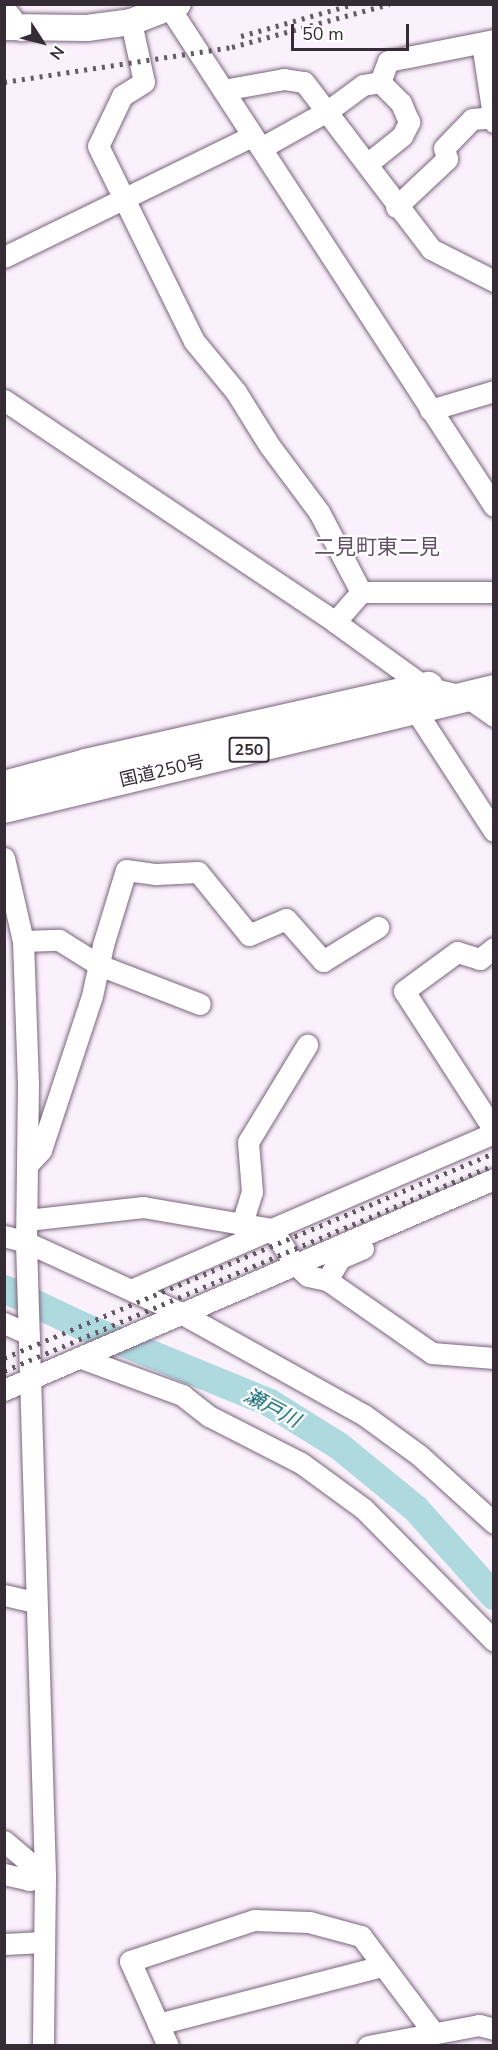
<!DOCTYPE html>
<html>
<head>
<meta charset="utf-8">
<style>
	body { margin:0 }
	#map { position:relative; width:498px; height:2050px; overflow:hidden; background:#fbf1fc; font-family:"Nunito Sans","Noto Sans JP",sans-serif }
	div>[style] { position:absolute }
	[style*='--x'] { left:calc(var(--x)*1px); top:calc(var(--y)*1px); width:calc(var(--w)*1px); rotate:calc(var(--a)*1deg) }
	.river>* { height:28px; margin:-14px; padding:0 14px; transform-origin:14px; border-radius:14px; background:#aed9df }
	.roads { filter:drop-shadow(0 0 2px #79647c) drop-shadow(0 0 2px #79647c) }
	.minor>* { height:21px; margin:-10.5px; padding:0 10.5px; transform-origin:10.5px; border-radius:10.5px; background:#fff }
	.major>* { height:26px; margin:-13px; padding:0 13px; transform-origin:13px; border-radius:13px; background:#fff }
	.highway>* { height:30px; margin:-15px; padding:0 15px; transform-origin:15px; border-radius:15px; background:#fff }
	.rail>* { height:4.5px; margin-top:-2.25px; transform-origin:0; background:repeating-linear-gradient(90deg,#645a65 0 3px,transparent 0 9px) }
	span { translate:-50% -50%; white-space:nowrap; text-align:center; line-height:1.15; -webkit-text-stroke:4.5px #fff; paint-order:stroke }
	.shield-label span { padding:2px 4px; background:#fff; border:2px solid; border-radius:4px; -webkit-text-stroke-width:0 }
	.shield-label { font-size:16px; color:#352c36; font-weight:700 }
	.street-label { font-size:18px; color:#352c36 }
	.water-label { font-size:20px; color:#08616a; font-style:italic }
	.quarter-label { font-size:21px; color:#634f66 }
	.frame { position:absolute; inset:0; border:6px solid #352c36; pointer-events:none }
	.north { position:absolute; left:12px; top:12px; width:60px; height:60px; -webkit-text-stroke:4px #fff; paint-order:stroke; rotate:126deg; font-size:16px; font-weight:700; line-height:24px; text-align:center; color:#352c36 }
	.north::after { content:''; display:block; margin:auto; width:21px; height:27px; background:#352c36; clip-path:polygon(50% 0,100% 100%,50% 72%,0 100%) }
	.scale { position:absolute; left:291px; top:24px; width:118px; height:27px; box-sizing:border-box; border:3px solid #352c36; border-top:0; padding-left:8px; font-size:18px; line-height:21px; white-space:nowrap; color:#352c36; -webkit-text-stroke:4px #fff; paint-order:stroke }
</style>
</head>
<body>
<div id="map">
	<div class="river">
		<div style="--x:4;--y:1289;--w:84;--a:25.3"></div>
		<div style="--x:80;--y:1325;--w:205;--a:22.3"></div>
		<div style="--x:270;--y:1403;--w:81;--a:31.9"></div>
		<div style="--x:339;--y:1446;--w:99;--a:39.3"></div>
		<div style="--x:416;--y:1509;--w:117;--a:48.1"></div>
	</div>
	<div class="roads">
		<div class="minor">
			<div style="--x:167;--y:4;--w:599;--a:56.92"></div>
			<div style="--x:4;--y:8;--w:28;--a:52"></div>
			<div style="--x:131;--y:22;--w:61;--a:77.8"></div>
			<div style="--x:144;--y:82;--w:26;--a:148"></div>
			<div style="--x:122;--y:96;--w:55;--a:115.6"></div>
			<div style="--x:98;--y:146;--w:217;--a:63.8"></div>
			<div style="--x:194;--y:341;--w:66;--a:50.5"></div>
			<div style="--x:236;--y:392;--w:62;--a:58.1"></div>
			<div style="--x:269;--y:445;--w:84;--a:53.3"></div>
			<div style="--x:319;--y:512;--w:90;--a:62.3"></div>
			<div style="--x:482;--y:43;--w:80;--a:81.4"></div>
			<div style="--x:380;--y:82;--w:22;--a:-69"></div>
			<div style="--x:388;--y:61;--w:108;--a:-11.2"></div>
			<div style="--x:223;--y:90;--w:62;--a:-10.2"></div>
			<div style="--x:284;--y:79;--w:20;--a:9"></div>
			<div style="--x:304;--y:82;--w:210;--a:52.7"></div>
			<div style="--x:431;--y:249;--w:71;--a:26.9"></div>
			<div style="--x:261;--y:148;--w:78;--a:-29.2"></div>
			<div style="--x:329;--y:110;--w:42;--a:-36.3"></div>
			<div style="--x:363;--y:85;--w:17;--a:-10"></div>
			<div style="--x:367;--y:164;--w:45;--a:-38.7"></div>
			<div style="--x:402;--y:136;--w:16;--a:-63"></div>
			<div style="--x:409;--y:122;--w:21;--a:-113"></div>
			<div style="--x:401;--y:103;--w:30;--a:-135"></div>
			<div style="--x:396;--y:207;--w:70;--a:-43.3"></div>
			<div style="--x:447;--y:159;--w:11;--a:-105"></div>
			<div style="--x:444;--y:148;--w:40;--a:-46"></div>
			<div style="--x:472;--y:119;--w:21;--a:-5"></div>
			<div style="--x:4;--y:257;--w:276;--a:-26"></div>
			<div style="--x:4;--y:400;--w:399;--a:33.8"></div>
			<div style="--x:335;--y:622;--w:111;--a:35.8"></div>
			<div style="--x:425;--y:687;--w:43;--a:13.4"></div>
			<div style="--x:467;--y:697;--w:33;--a:35"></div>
			<div style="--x:430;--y:410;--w:67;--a:-16.5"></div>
			<div style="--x:335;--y:622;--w:40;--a:-49"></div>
			<div style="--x:361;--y:592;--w:133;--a:0"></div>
			<div style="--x:416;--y:711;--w:143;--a:57"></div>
			<div style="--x:4;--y:858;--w:85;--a:77.1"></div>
			<div style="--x:23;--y:941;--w:142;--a:88"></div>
			<div style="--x:28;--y:1083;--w:159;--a:90.7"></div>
			<div style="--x:26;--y:1242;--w:634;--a:88.28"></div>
			<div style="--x:45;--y:1876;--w:170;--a:90.7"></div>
			<div style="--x:23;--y:941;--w:36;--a:-2"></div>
			<div style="--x:59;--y:940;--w:47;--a:32"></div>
			<div style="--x:99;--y:965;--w:108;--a:21.1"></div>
			<div style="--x:494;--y:948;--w:18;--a:142"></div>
			<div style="--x:480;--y:959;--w:24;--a:-163"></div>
			<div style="--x:457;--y:952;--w:66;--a:143.7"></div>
			<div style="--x:404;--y:991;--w:166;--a:57.1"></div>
			<div style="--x:29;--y:1163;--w:18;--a:-47"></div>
			<div style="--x:41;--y:1150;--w:162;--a:-71.7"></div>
			<div style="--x:92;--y:996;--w:52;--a:-77.8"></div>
			<div style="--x:103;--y:945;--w:78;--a:-73"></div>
			<div style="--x:126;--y:870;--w:30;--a:8"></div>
			<div style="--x:156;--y:874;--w:42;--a:-2.7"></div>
			<div style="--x:198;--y:872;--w:81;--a:51"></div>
			<div style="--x:249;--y:935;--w:40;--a:-23.4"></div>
			<div style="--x:286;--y:919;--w:56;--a:48.6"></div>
			<div style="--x:323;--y:961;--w:65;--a:-31.7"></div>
			<div style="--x:27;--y:1220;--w:117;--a:-6.4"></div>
			<div style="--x:143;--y:1207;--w:131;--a:9.7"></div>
			<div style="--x:272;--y:1229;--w:40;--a:57.1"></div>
			<div style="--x:294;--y:1263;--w:19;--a:43"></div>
			<div style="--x:308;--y:1276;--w:19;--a:12"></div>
			<div style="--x:327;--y:1280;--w:128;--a:34.8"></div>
			<div style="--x:432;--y:1353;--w:62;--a:4.6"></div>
			<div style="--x:242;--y:1224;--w:34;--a:-73"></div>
			<div style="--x:252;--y:1192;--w:50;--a:-94.6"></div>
			<div style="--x:248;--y:1142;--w:114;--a:-58.7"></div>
			<div style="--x:4;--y:1236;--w:23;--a:15"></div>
			<div style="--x:26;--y:1242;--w:168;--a:24.6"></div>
			<div style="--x:179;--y:1312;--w:212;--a:29.1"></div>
			<div style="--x:364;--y:1415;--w:68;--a:36"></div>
			<div style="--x:419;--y:1455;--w:101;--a:42.2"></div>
			<div style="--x:327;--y:1280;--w:26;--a:-59"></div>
			<div style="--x:340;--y:1258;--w:25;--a:-23"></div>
			<div style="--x:131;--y:1290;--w:395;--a:-23.4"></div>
			<div style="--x:4;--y:1323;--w:27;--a:24"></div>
			<div style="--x:81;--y:1358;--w:108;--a:20.1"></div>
			<div style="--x:182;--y:1395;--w:34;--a:38"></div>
			<div style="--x:209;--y:1416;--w:103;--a:27.1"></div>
			<div style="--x:301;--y:1463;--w:78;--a:36.1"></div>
			<div style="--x:364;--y:1509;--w:185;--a:45.4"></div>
			<div style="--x:4;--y:1390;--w:533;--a:-23.3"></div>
			<div style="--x:4;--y:1595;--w:32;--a:13"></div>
			<div style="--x:4;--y:1841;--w:54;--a:40.5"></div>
			<div style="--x:4;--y:1874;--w:26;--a:13"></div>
			<div style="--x:29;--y:1880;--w:16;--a:-14"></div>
			<div style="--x:4;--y:1944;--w:40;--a:-2.9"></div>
			<div style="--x:158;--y:2024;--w:232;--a:-14.5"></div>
			<div style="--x:168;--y:2046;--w:93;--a:-114.1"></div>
			<div style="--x:130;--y:1961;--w:131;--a:-18.3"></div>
			<div style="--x:254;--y:1920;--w:55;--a:2.1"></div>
			<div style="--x:309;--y:1922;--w:54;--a:15.1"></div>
			<div style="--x:361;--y:1936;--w:120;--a:53.1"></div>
			<div style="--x:368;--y:2046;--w:113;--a:-10.7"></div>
			<div style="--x:479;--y:2025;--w:16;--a:15"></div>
		</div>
		<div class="major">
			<div style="--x:4;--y:27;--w:83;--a:0.7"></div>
			<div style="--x:87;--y:28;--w:44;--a:-7.8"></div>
			<div style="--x:131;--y:22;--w:50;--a:-21"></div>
		</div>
		<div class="highway">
			<div style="--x:4;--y:786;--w:85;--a:-15"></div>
			<div style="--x:86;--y:764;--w:351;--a:-12.7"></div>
			<div style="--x:4;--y:808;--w:504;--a:-13.54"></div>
		</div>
	</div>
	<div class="rail">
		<div style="--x:241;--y:36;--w:117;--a:-15.8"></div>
		<div style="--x:4;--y:82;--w:231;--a:-8.7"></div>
		<div style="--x:232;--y:47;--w:163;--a:-15.3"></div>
		<div style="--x:4;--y:1358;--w:531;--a:-22.7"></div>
		<div style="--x:4;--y:1371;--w:532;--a:-22.8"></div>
	</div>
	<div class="shield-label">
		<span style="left:249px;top:750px">250</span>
	</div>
	<div class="street-label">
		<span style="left:162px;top:771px;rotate:-13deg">国道250号</span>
	</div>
	<div class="water-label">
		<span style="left:272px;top:1408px;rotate:28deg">瀬戸川</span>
	</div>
	<div class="quarter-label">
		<span style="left:377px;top:547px">二見町東二見</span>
	</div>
	<div class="frame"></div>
	<div class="north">N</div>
	<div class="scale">50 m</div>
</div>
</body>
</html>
